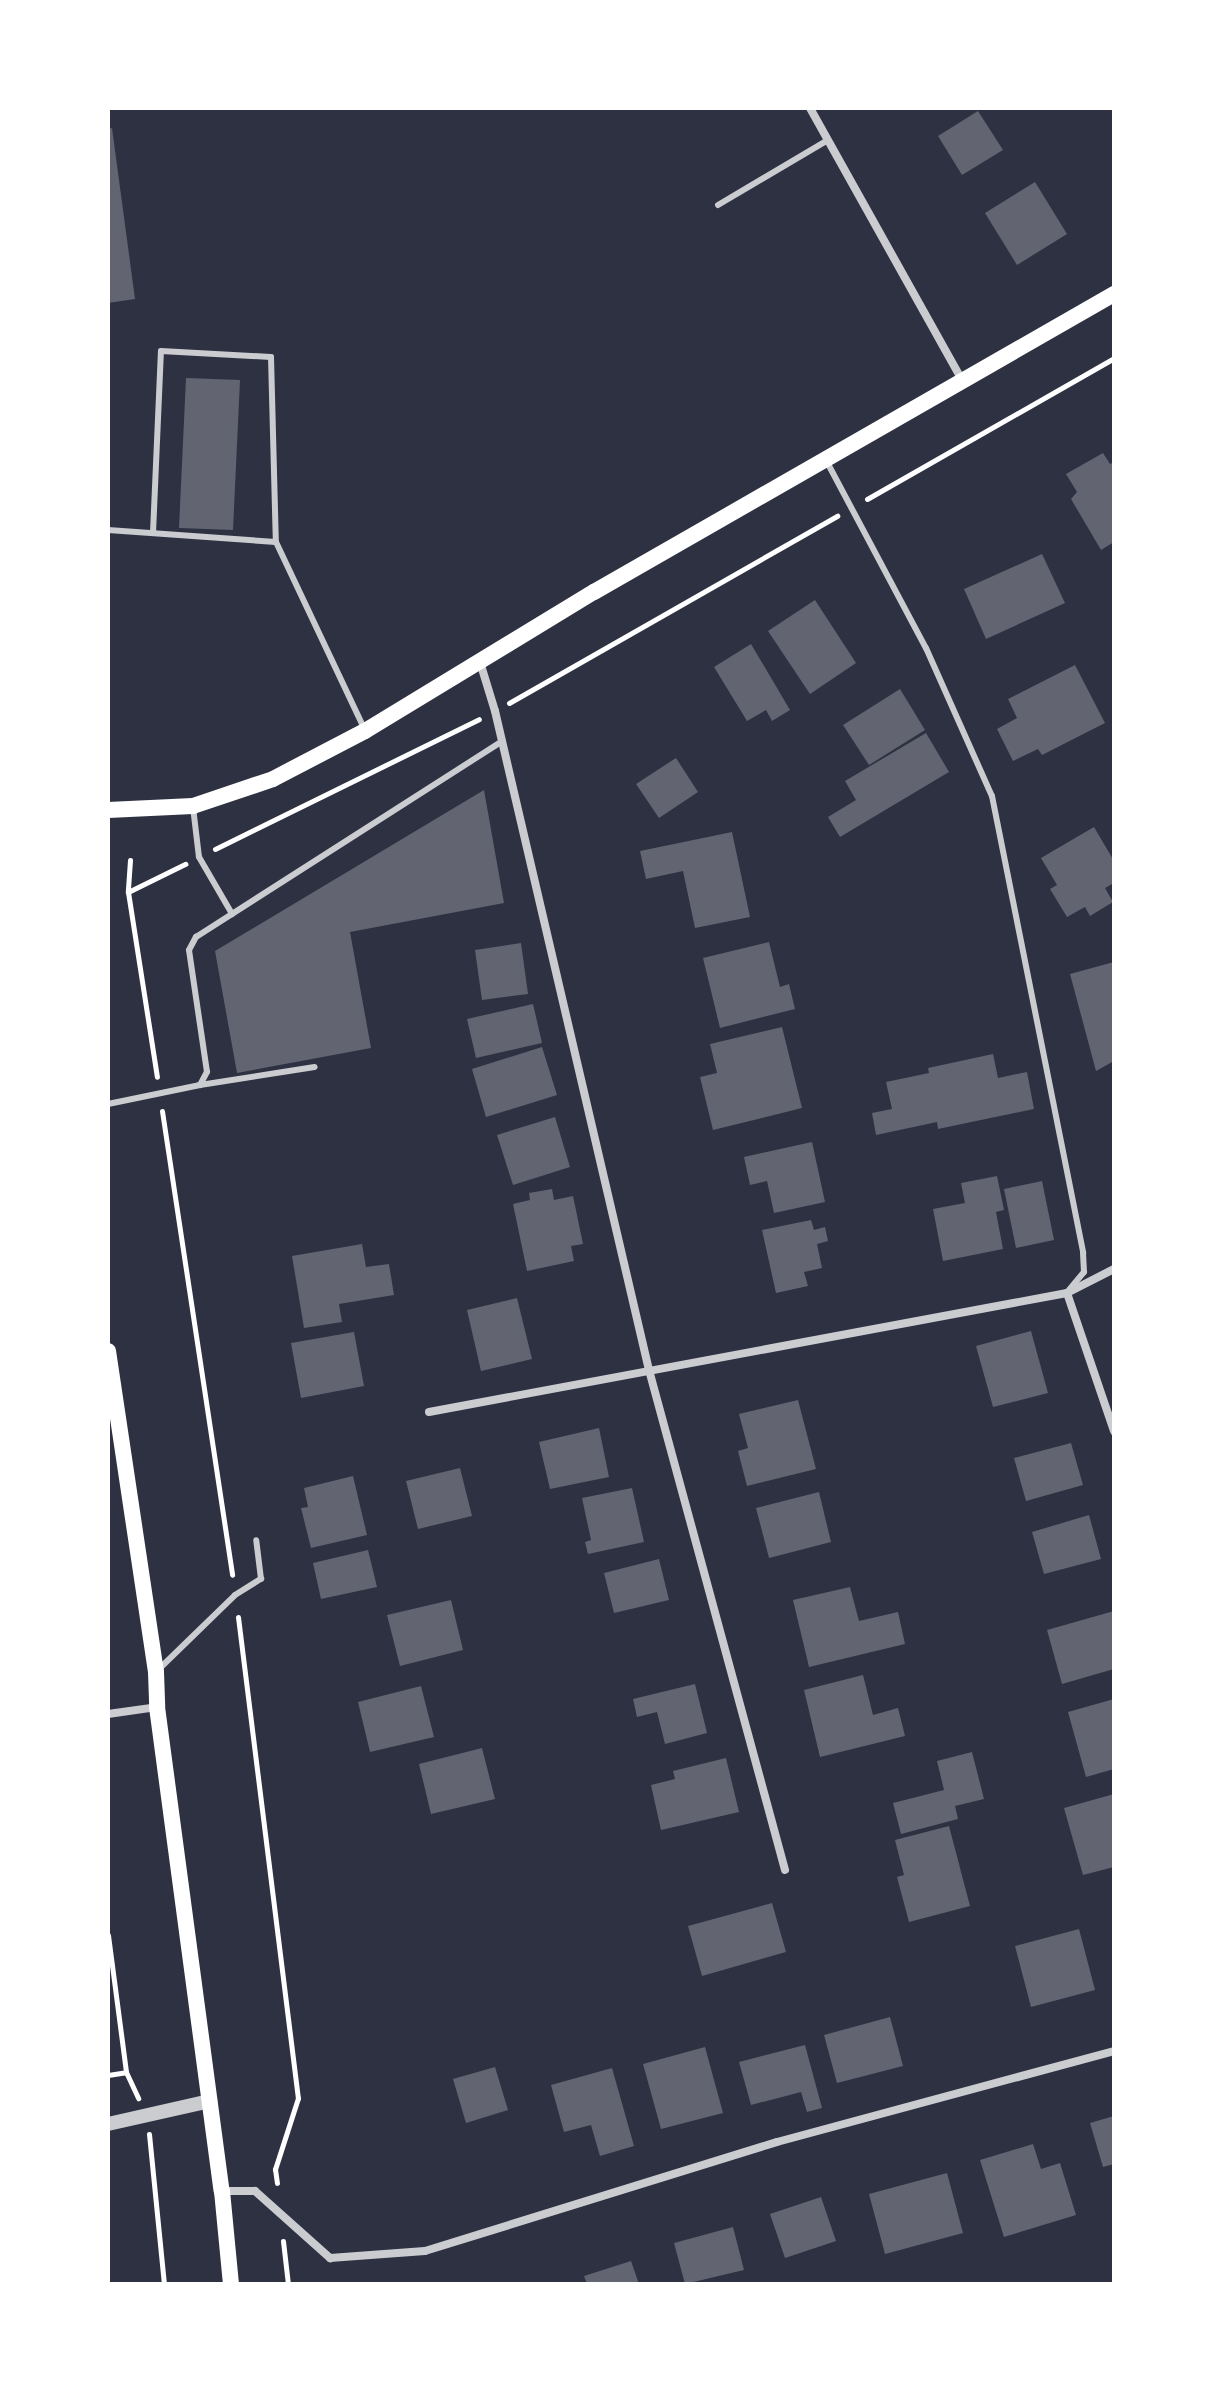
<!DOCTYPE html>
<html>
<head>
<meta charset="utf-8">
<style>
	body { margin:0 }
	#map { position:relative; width:1222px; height:2392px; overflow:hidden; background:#2d3142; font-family:"Source Sans 3",sans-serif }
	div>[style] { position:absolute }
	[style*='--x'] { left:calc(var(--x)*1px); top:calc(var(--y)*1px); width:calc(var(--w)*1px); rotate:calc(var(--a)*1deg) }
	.building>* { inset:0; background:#626471 }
	.path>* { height:5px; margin:-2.5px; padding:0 2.5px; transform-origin:2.5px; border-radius:2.5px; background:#fff }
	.service>* { height:6px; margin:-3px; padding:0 3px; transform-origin:3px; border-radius:3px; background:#caccd0 }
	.minor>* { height:8px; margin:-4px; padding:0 4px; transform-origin:4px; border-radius:4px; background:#caccd0 }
	.tertiary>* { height:14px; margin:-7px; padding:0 7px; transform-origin:7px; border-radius:7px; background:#caccd0 }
	.secondary>* { height:16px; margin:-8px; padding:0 8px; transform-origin:8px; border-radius:8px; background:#fff }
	span { translate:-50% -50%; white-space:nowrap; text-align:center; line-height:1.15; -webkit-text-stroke:6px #fff; paint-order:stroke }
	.frame { position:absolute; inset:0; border:110px solid #fff; pointer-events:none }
</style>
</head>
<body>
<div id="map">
	<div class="building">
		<div style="clip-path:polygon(978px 111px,1003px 150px,962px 175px,938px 136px)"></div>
		<div style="clip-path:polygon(112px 128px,135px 299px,108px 303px,108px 129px)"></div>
		<div style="clip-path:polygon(1035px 182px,1067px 234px,1017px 265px,985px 213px)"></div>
		<div style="clip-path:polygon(186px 378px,240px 380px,233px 530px,179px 528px)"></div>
		<div style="clip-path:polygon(1103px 453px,1110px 464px,1114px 462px,1114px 542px,1101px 550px,1071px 499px,1077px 492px,1066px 474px)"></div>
		<div style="clip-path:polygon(1042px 554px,1065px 603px,986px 639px,964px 589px)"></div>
		<div style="clip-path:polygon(815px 600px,856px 663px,810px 694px,768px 631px)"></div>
		<div style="clip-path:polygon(751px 644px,790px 710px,772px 721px,766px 710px,747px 721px,714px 667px)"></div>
		<div style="clip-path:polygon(1075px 665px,1105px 723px,1042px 755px,1038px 749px,1013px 761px,997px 729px,1017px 718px,1008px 699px)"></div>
		<div style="clip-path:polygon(900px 689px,925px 730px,869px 765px,843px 725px)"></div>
		<div style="clip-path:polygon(926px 733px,949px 772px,840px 837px,828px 817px,856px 800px,845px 781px)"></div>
		<div style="clip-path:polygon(676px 758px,698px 792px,659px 818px,636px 784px)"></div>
		<div style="clip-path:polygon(484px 790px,504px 903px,350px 932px,371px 1048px,237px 1073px,215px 951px)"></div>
		<div style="clip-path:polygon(1094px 827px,1114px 861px,1114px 883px,1105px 888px,1113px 902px,1090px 916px,1085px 907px,1067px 917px,1050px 889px,1057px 885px,1041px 858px)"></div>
		<div style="clip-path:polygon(732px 832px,750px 917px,695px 928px,683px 871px,646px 879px,640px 851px)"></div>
		<div style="clip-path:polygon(769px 942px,780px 987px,789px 984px,795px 1009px,720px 1028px,703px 958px)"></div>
		<div style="clip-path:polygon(521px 943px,528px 994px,482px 1000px,475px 950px)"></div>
		<div style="clip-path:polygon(1114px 962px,1114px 1061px,1096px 1071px,1070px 974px)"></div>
		<div style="clip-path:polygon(533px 1004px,542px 1043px,476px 1058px,467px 1019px)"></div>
		<div style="clip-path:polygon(782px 1027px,802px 1108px,713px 1130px,700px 1077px,717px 1073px,710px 1044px)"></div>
		<div style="clip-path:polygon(542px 1047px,557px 1095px,486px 1117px,472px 1069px)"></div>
		<div style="clip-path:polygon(993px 1054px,998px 1078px,1027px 1072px,1034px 1109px,938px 1129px,937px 1122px,876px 1135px,872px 1113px,892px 1109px,886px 1082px,929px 1073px,928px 1068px)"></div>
		<div style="clip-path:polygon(555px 1117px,570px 1167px,513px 1185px,497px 1135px)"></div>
		<div style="clip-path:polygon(812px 1142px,825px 1202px,774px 1213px,767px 1181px,750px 1185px,744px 1157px)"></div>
		<div style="clip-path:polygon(997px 1176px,1004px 1210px,996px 1212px,1003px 1249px,943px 1261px,933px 1209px,965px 1203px,961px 1183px)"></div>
		<div style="clip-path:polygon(1042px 1181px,1054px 1240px,1016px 1248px,1004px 1189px)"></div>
		<div style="clip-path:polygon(552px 1189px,554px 1200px,573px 1196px,583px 1244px,571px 1246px,574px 1261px,527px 1271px,513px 1204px,530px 1200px,529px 1193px)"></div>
		<div style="clip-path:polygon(811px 1220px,814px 1230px,825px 1227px,828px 1241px,817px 1244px,822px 1268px,804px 1272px,808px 1286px,776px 1293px,762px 1230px)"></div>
		<div style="clip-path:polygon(362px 1244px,366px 1267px,389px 1264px,394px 1295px,339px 1304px,342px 1322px,304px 1328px,292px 1256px)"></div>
		<div style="clip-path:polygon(517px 1298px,532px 1359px,481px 1371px,467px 1310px)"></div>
		<div style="clip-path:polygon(1031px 1331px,1048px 1393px,993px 1407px,976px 1346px)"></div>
		<div style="clip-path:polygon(354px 1332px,364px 1386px,301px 1398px,291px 1343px)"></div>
		<div style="clip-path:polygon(798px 1400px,816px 1469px,747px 1486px,738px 1451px,748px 1448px,739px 1414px)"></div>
		<div style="clip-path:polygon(599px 1428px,609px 1477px,550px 1489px,539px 1442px)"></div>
		<div style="clip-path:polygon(1071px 1443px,1083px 1485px,1026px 1501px,1014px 1458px)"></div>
		<div style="clip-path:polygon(460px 1468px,472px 1516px,418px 1529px,406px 1481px)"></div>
		<div style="clip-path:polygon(353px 1476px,367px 1535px,311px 1548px,301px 1508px,308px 1507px,304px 1488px)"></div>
		<div style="clip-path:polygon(632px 1488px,644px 1542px,588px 1554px,585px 1542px,591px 1540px,582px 1498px)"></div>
		<div style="clip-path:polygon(819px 1492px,831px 1542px,769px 1558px,756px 1508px)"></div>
		<div style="clip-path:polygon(1089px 1515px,1101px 1559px,1044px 1574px,1032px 1532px)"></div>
		<div style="clip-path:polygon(368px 1550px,377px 1587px,321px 1599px,313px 1563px)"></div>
		<div style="clip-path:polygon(659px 1559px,669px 1600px,614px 1613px,604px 1573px)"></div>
		<div style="clip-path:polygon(850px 1587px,859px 1621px,898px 1612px,905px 1644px,809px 1667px,793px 1600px)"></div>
		<div style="clip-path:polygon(451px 1600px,463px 1650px,400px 1666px,387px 1615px)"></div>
		<div style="clip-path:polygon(1114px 1611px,1114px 1669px,1062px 1684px,1047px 1630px)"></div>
		<div style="clip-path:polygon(863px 1675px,873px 1715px,898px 1708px,905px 1736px,820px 1757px,804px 1690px)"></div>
		<div style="clip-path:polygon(695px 1684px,707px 1733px,665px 1744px,657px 1712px,637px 1717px,633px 1699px)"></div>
		<div style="clip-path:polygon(421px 1686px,434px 1737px,370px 1752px,358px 1702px)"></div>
		<div style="clip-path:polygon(1114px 1699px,1114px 1769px,1086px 1777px,1068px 1712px)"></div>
		<div style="clip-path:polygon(482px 1748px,495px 1799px,431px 1814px,419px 1764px)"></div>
		<div style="clip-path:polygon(972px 1752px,984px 1799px,955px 1806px,958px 1819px,901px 1834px,893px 1803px,944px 1790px,937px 1761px)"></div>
		<div style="clip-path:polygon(726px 1758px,739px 1812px,661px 1830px,651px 1785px,675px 1779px,673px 1771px)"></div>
		<div style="clip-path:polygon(1114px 1794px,1114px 1867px,1083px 1875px,1064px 1808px)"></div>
		<div style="clip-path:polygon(949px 1826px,970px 1906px,909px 1922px,897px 1877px,904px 1875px,895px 1840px)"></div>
		<div style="clip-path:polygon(772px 1903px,786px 1952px,702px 1976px,688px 1926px)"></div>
		<div style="clip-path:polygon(1079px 1929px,1095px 1990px,1031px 2007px,1015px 1946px)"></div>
		<div style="clip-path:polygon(890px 2017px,903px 2066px,837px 2083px,824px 2035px)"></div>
		<div style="clip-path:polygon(805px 2045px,822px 2108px,807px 2112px,801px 2092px,751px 2105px,739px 2062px)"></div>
		<div style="clip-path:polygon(705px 2047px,723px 2113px,661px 2129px,643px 2064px)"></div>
		<div style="clip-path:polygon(495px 2067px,508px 2110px,466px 2123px,453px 2079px)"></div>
		<div style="clip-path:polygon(612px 2068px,634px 2146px,600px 2156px,591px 2125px,564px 2132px,551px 2085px)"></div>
		<div style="clip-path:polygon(1114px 2116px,1114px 2164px,1103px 2167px,1090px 2123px)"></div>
		<div style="clip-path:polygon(1033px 2144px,1041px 2169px,1060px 2163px,1076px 2215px,1004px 2237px,980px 2160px)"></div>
		<div style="clip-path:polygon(947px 2173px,963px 2233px,885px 2254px,869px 2194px)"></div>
		<div style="clip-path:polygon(821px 2197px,836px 2241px,785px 2258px,770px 2214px)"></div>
		<div style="clip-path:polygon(733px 2227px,744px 2270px,685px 2284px,674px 2243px)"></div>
		<div style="clip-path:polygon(631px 2261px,639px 2284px,587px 2284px,584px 2276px)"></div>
	</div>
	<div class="path">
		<div style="--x:867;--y:499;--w:284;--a:-29.7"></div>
		<div style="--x:509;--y:703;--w:378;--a:-29.7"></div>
		<div style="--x:215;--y:849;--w:294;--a:-26.2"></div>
		<div style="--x:130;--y:860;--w:32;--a:94"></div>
		<div style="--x:128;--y:892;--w:187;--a:81.1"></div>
		<div style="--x:128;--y:892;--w:64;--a:-26.2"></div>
		<div style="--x:162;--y:1111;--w:469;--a:81.4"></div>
		<div style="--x:238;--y:1617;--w:485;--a:82.9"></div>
		<div style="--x:298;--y:2098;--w:75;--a:107.9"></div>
		<div style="--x:275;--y:2169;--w:14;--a:82"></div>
		<div style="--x:108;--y:1935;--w:138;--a:82.5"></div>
		<div style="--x:126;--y:2072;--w:29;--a:65"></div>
		<div style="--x:108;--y:2075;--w:18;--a:-9"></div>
		<div style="--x:149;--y:2134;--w:151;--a:84.3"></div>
		<div style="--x:283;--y:2241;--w:43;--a:83.4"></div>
	</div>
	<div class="service">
		<div style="--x:718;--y:205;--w:128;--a:-30.6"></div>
		<div style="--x:827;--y:462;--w:211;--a:62"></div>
		<div style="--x:926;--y:648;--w:162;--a:66"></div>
		<div style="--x:992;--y:796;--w:466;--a:78.7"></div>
		<div style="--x:1083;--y:1253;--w:19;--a:87"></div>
		<div style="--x:1084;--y:1272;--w:23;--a:130"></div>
		<div style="--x:108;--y:530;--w:168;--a:4.1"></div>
		<div style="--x:276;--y:542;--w:206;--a:64.7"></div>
		<div style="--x:153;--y:533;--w:182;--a:-87.5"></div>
		<div style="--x:161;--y:351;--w:110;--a:3.1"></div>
		<div style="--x:271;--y:357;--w:185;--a:88.5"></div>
		<div style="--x:193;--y:807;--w:50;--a:83.2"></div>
		<div style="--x:199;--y:857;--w:66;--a:59.9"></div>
		<div style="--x:200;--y:1085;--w:116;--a:-8.9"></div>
		<div style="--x:108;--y:1104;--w:94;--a:-11.7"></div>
		<div style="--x:200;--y:1085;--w:15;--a:-62"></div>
		<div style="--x:207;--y:1072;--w:123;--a:-98.4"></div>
		<div style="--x:189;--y:950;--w:15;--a:-62"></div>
		<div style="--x:196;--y:937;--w:364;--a:-32.6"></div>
		<div style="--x:159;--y:1669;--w:106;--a:-44.2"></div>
		<div style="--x:235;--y:1595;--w:31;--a:-32"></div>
		<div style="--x:261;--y:1579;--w:39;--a:-97"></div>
	</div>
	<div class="minor">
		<div style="--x:810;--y:108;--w:314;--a:60.8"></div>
		<div style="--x:480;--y:662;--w:51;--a:73"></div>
		<div style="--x:495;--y:711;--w:677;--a:76.85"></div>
		<div style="--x:649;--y:1370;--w:518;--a:74.78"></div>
		<div style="--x:1067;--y:1293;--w:146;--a:71.2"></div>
		<div style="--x:429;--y:1412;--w:649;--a:-10.57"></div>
		<div style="--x:1067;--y:1293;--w:53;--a:-27.1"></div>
		<div style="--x:108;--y:1714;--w:49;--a:-8.1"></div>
		<div style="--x:222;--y:2191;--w:33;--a:0"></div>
		<div style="--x:255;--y:2191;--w:101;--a:41.8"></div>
		<div style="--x:330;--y:2258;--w:95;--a:-4.2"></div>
		<div style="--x:425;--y:2251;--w:368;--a:-17.2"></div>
		<div style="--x:777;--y:2142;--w:349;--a:-15.1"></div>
	</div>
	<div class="tertiary">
		<div style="--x:108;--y:2124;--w:105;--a:-12.7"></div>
	</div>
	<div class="secondary">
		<div style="--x:108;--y:810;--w:85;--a:-2.7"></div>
		<div style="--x:193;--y:806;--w:84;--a:-18.6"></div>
		<div style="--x:273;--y:779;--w:104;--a:-27.6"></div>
		<div style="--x:365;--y:731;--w:268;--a:-31.3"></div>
		<div style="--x:594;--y:592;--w:599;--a:-29.82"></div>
		<div style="--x:108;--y:1351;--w:325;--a:81.5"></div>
		<div style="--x:156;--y:1672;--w:35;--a:88"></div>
		<div style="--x:157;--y:1707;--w:488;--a:82.4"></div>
		<div style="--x:222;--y:2191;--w:93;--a:84.5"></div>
	</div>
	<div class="frame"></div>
</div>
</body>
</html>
